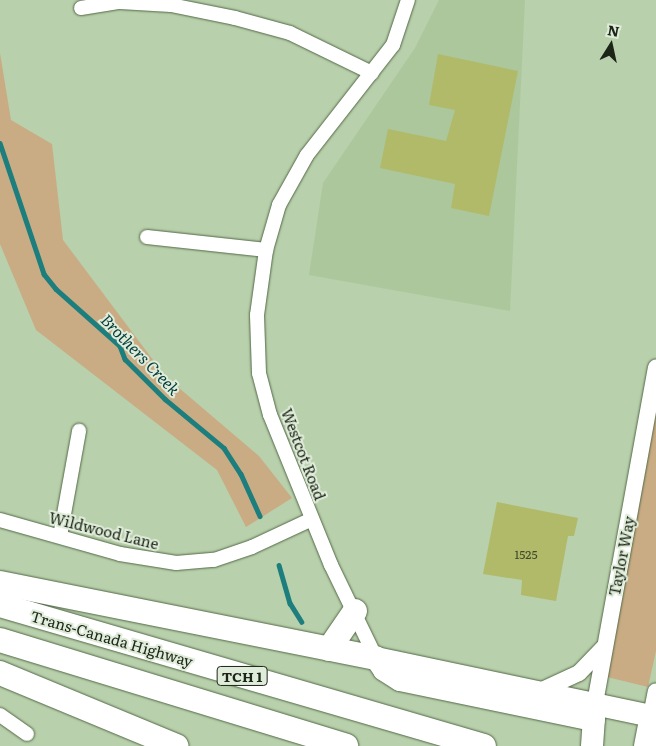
<!DOCTYPE html>
<html>
<head>
<meta charset="utf-8">
<style>
	body { margin:0 }
	#map { position:relative; width:656px; height:746px; overflow:hidden; background:#b8d0ab; font-family:Literata,serif }
	div>[style] { position:absolute }
	[style*='--x'] { left:calc(var(--x)*1px); top:calc(var(--y)*1px); width:calc(var(--w)*1px); rotate:calc(var(--a)*1deg) }
	.built>* { inset:0; background:#acc79c }
	.green>* { inset:0; background:#caac84 }
	.stream>* { height:4.5px; margin:-2.25px; padding:0 2.25px; transform-origin:2.25px; border-radius:2.25px; background:#1c7e7d }
	.building>* { inset:0; background:#b1ba69 }
	.roads { filter:drop-shadow(0 0 1px #546948) drop-shadow(0 0 1px #546948) }
	.minor>* { height:14px; margin:-7px; padding:0 7px; transform-origin:7px; border-radius:7px; background:#fff }
	.tertiary>* { height:16px; margin:-8px; padding:0 8px; transform-origin:8px; border-radius:8px; background:#fff }
	.trunk>* { height:22px; margin:-11px; padding:0 11px; transform-origin:11px; border-radius:11px; background:#fff }
	.motorway>* { height:24px; margin:-12px; padding:0 12px; transform-origin:12px; border-radius:12px; background:#fff }
	span { translate:-50% -50%; white-space:nowrap; text-align:center; line-height:1.15; -webkit-text-stroke:4px #e0ecda; paint-order:stroke }
	.number-label { font-size:12px; color:#414a2c }
	.number-label span { -webkit-text-stroke-width:0 }
	.shield-label span { padding:1px 4px; background:#e0ecda; border:1px solid; border-radius:4px; -webkit-text-stroke-width:0 }
	.shield-label { font-size:14px; color:#1c2517; font-weight:700 }
	.street-label { font-size:15px; color:#1c2517 }
	.water-label { font-size:16px; color:#023c3c; font-style:italic }
	.north { position:absolute; left:586px; top:20px; width:50px; height:50px; -webkit-text-stroke:4px #e0ecda; paint-order:stroke; rotate:10deg; font-size:14px; font-weight:700; line-height:20px; text-align:center; color:#1c2517 }
	.north::after { content:''; display:block; margin:auto; width:18px; height:22px; background:#1c2517; clip-path:polygon(50% 0,100% 100%,50% 72%,0 100%) }
</style>
</head>
<body>
<div id="map">
	<div class="built">
		<div style="clip-path:polygon(439px 0,525px 0,510px 311px,309px 275px,323px 183px,415px 48px)"></div>
	</div>
	<div class="green">
		<div style="clip-path:polygon(0 53px,11px 120px,52px 144px,63px 240px,165px 376px,259px 456px,292px 498px,246px 527px,217px 470px,36px 330px,0 244px)"></div>
		<div style="clip-path:polygon(656px 410px,656px 651px,648px 687px,607px 677px)"></div>
	</div>
	<div class="stream">
		<div style="--x:0;--y:143;--w:138;--a:71.4"></div>
		<div style="--x:44;--y:274;--w:19;--a:51"></div>
		<div style="--x:56;--y:289;--w:86;--a:41.7"></div>
		<div style="--x:120;--y:346;--w:14;--a:69"></div>
		<div style="--x:125;--y:359;--w:57;--a:45"></div>
		<div style="--x:165;--y:399;--w:77;--a:39.7"></div>
		<div style="--x:224;--y:448;--w:31;--a:57"></div>
		<div style="--x:241;--y:474;--w:46;--a:65.7"></div>
		<div style="--x:279;--y:565;--w:40;--a:74"></div>
		<div style="--x:290;--y:603;--w:22;--a:58"></div>
	</div>
	<div class="building">
		<div style="clip-path:polygon(438px 54px,518px 71px,489px 216px,451px 208px,455px 184px,380px 168px,388px 129px,446px 141px,455px 110px,429px 105px)"></div>
		<div style="clip-path:polygon(497px 502px,578px 518px,574px 536px,568px 536px,556px 601px,521px 595px,522px 580px,483px 574px)"></div>
	</div>
	<div class="roads">
		<div class="minor">
			<div style="--x:81;--y:8;--w:39;--a:-9"></div>
			<div style="--x:120;--y:2;--w:51;--a:3.4"></div>
			<div style="--x:171;--y:5;--w:65;--a:11.5"></div>
			<div style="--x:235;--y:18;--w:57;--a:15.3"></div>
			<div style="--x:290;--y:33;--w:91;--a:26"></div>
			<div style="--x:147;--y:237;--w:120;--a:6.2"></div>
			<div style="--x:0;--y:520;--w:125;--a:15.8"></div>
			<div style="--x:120;--y:554;--w:57;--a:9.1"></div>
			<div style="--x:176;--y:563;--w:38;--a:-5"></div>
			<div style="--x:214;--y:560;--w:40;--a:-18.9"></div>
			<div style="--x:252;--y:547;--w:66;--a:-25"></div>
			<div style="--x:60;--y:536;--w:107;--a:-79.7"></div>
			<div style="--x:376;--y:658;--w:103;--a:-115.8"></div>
			<div style="--x:331;--y:565;--w:162;--a:-112.1"></div>
			<div style="--x:270;--y:415;--w:43;--a:-104.7"></div>
			<div style="--x:259;--y:373;--w:58;--a:-92"></div>
			<div style="--x:257;--y:315;--w:66;--a:-82.1"></div>
			<div style="--x:266;--y:250;--w:47;--a:-73.9"></div>
			<div style="--x:279;--y:205;--w:57;--a:-60.8"></div>
			<div style="--x:307;--y:155;--w:140;--a:-52"></div>
			<div style="--x:393;--y:45;--w:47;--a:-71.6"></div>
			<div style="--x:0;--y:715;--w:33;--a:35"></div>
		</div>
		<div class="tertiary">
			<div style="--x:540;--y:691;--w:43;--a:-24.8"></div>
			<div style="--x:579;--y:673;--w:35;--a:-46"></div>
			<div style="--x:595;--y:703;--w:341;--a:-79.7"></div>
			<div style="--x:651;--y:716;--w:25;--a:-79"></div>
		</div>
		<div class="trunk">
			<div style="--x:376;--y:658;--w:286;--a:11.9"></div>
			<div style="--x:376;--y:658;--w:14;--a:56"></div>
			<div style="--x:384;--y:670;--w:19;--a:32"></div>
			<div style="--x:400;--y:680;--w:198;--a:11.7"></div>
			<div style="--x:592;--y:746;--w:39;--a:-86"></div>
			<div style="--x:645;--y:746;--w:31;--a:-79"></div>
		</div>
		<div class="motorway">
			<div style="--x:0;--y:583;--w:383;--a:11.3"></div>
			<div style="--x:0;--y:605;--w:504;--a:16.24"></div>
			<div style="--x:0;--y:640;--w:362;--a:17"></div>
			<div style="--x:329;--y:649;--w:46;--a:-55.6"></div>
			<div style="--x:0;--y:673;--w:191;--a:22.5"></div>
		</div>
	</div>
	<div class="number-label">
		<span style="left:526px;top:555px">1525</span>
	</div>
	<div class="shield-label">
		<span style="left:242px;top:676px">TCH 1</span>
	</div>
	<div class="street-label">
		<span style="left:304px;top:454px;rotate:69deg">Westcot Road</span>
		<span style="left:104px;top:530px;rotate:14deg">Wildwood Lane</span>
		<span style="left:621px;top:556px;rotate:-79deg">Taylor Way</span>
		<span style="left:112px;top:638px;rotate:16deg">Trans-Canada Highway</span>
	</div>
	<div class="water-label">
		<span style="left:141px;top:354px;rotate:46deg">Brothers Creek</span>
	</div>
	<div class="north">N</div>
</div>
</body>
</html>
